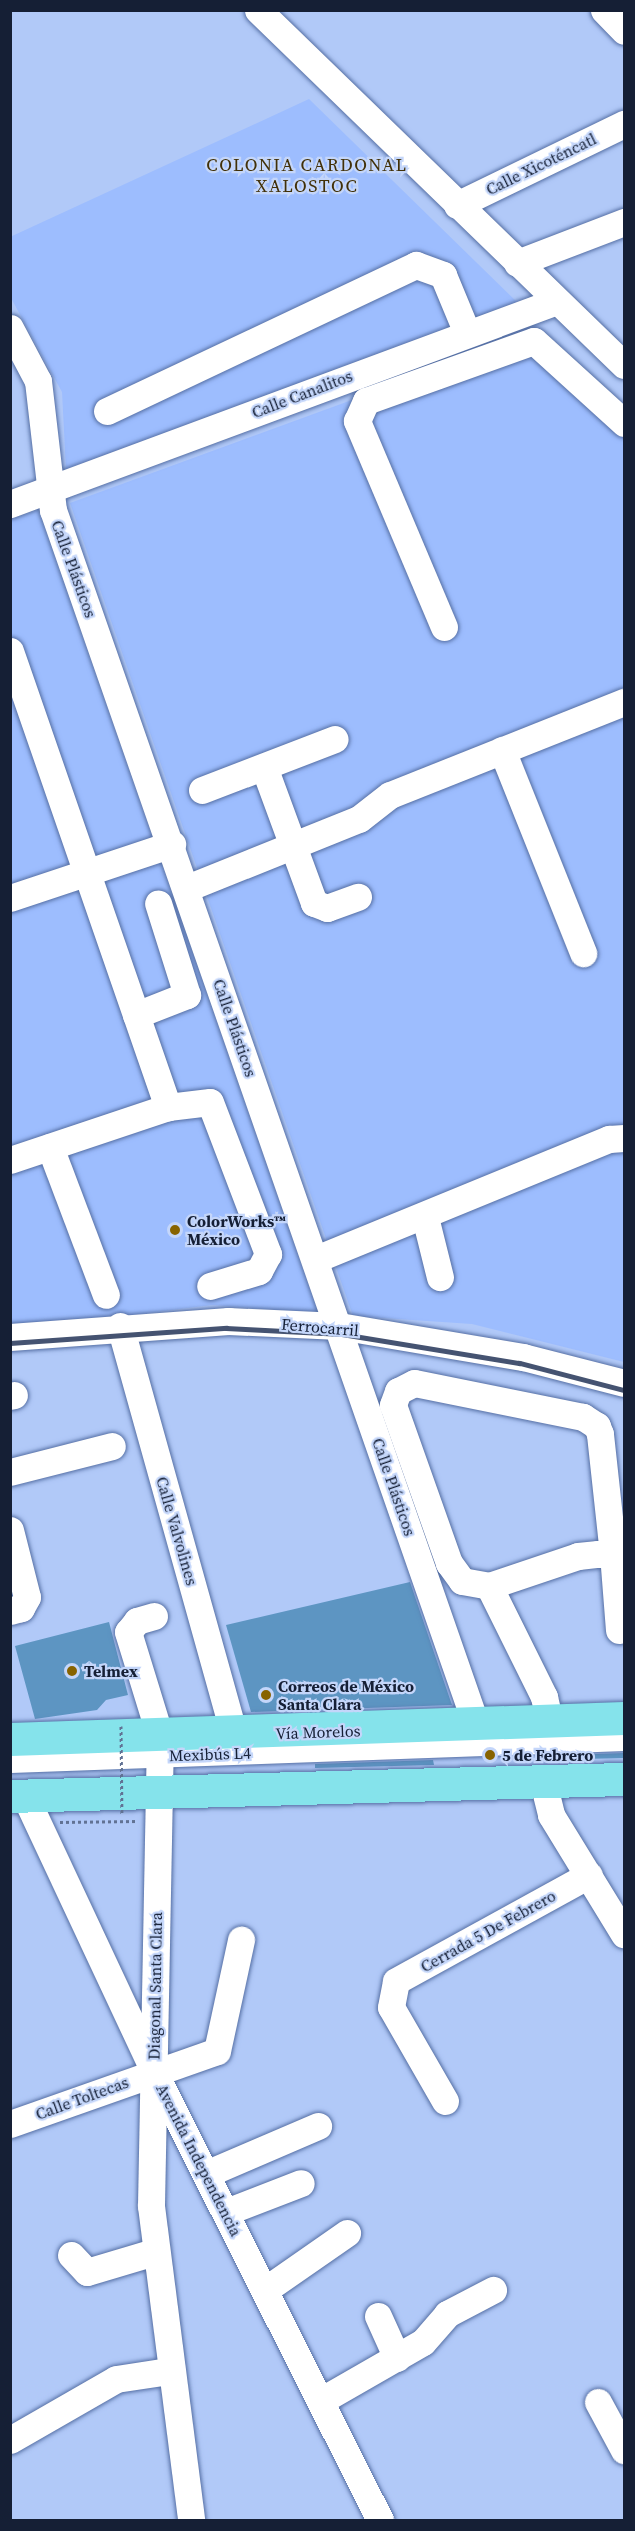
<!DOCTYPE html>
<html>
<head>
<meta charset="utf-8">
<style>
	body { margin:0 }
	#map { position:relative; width:635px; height:2531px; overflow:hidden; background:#b1c9f8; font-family:"Source Serif 4",serif }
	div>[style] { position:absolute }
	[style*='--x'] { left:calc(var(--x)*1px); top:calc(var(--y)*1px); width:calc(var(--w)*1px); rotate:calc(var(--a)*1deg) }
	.built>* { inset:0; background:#9dbdfe }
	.building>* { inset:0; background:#5d95c2 }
	.path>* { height:3px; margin-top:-1.5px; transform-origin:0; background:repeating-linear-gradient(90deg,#617294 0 3px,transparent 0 6px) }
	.roads { filter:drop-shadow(0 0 2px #556fa4) drop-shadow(0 0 2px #556fa4) }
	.minor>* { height:27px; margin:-13.5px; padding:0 13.5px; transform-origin:13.5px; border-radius:13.5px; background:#fff }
	.major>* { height:33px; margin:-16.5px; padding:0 16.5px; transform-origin:16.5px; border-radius:16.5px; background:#85e3eb }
	.rail>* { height:4.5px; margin:-2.25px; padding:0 2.25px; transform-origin:2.25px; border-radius:2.25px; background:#455371 }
	.path-bridge>* { height:3px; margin-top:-1.5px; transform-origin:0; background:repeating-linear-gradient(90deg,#617294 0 3px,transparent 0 6px) }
	.dots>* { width:16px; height:16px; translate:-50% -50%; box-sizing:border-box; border:3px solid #c4d6fa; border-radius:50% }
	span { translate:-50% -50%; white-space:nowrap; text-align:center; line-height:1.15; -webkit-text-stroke:4.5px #c4d6fa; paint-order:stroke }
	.street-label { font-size:16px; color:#151f35 }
	.poi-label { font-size:16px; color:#151f35; font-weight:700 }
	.left { translate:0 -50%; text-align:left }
	.neighbourhood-label { font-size:18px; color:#413007; letter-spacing:1.5px }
	.frame { position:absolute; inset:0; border:12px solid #151f35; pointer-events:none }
</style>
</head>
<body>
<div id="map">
	<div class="built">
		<div style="clip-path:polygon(309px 99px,519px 304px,66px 469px,62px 392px,11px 298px,10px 237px)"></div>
		<div style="clip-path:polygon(541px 331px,624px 409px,624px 1362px,472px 1324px,353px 1316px,70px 503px)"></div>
		<div style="clip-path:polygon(38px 510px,318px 1313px,212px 1305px,11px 1330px,10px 520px)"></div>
	</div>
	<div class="building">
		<div style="clip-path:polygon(410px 1582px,452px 1705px,251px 1712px,226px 1625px)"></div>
		<div style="clip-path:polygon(109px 1622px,128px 1695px,106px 1700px,97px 1710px,35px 1719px,15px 1646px)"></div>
		<div style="clip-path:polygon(624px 1753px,624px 1758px,540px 1760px,540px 1756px)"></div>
		<div style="clip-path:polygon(433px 1760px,434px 1765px,315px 1768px,315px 1764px)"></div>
	</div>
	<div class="path">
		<div style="--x:60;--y:1822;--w:78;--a:-0.7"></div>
	</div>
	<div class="roads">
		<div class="minor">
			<div style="--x:258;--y:10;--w:510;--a:44.13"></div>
			<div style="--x:604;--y:10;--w:29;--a:46"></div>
			<div style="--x:457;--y:205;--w:186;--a:-25.9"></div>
			<div style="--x:517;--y:263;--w:115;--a:-21"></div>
			<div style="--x:10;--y:328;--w:60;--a:62.2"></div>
			<div style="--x:38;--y:381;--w:130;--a:83.4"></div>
			<div style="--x:53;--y:510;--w:1287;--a:70.8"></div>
			<div style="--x:107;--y:411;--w:342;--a:-25.3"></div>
			<div style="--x:416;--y:265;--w:29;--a:20"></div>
			<div style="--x:443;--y:275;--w:63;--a:67.5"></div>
			<div style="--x:10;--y:504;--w:583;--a:-20.36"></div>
			<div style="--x:444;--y:627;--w:224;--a:-112.9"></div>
			<div style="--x:357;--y:421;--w:22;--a:-66"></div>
			<div style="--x:366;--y:401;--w:178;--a:-19.7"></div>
			<div style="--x:534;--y:341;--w:122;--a:42.3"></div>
			<div style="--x:10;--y:651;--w:483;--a:70.9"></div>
			<div style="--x:502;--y:750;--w:219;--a:68.2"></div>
			<div style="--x:264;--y:767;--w:145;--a:69.8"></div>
			<div style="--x:314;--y:903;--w:14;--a:21"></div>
			<div style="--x:327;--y:908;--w:33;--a:-20"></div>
			<div style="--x:202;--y:790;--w:142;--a:-21"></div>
			<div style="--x:187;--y:888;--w:185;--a:-21.9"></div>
			<div style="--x:359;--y:819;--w:39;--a:-38"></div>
			<div style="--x:390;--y:795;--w:252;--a:-21.7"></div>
			<div style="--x:10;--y:898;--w:171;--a:-18.4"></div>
			<div style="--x:136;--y:1015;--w:55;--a:-21.4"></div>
			<div style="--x:187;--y:995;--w:96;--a:-107.5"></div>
			<div style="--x:50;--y:1147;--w:158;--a:69.3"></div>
			<div style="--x:10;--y:1160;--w:167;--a:-18.5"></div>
			<div style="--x:168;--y:1107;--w:42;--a:-6.8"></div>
			<div style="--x:210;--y:1102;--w:163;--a:69.1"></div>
			<div style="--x:268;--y:1254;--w:19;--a:118"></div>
			<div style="--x:259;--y:1271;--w:51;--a:163"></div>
			<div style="--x:425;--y:1217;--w:62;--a:76"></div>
			<div style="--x:316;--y:1259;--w:317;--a:-22.3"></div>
			<div style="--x:609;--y:1139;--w:15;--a:-4"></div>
			<div style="--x:120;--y:1326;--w:425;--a:74.4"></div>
			<div style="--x:10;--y:1337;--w:219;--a:-4.2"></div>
			<div style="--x:228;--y:1321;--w:111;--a:2.6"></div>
			<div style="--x:339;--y:1326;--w:187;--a:9.6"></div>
			<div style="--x:523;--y:1357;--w:104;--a:14.4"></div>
			<div style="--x:10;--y:1396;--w:4;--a:-14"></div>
			<div style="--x:10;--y:1472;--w:105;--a:-14.3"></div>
			<div style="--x:10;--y:1530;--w:69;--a:75.8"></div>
			<div style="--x:27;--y:1597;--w:13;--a:119"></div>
			<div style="--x:21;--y:1608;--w:11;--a:165"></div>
			<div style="--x:489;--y:1586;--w:124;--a:63.6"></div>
			<div style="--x:544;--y:1697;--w:26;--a:77"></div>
			<div style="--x:154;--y:1616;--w:18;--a:164"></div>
			<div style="--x:137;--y:1621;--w:14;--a:129"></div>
			<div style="--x:128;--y:1632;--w:109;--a:72.9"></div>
			<div style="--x:160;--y:1736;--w:470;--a:91.1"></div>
			<div style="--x:151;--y:2206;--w:317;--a:82.7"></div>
			<div style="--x:619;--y:1630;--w:76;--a:-94.5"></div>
			<div style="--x:613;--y:1554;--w:121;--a:-96.2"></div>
			<div style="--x:600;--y:1434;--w:9;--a:-111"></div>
			<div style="--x:597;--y:1426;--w:17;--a:-147"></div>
			<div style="--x:583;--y:1417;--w:172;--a:-168.6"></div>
			<div style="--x:414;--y:1383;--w:18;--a:153"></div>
			<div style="--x:398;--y:1391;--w:15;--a:110"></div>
			<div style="--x:393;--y:1405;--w:168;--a:70.5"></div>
			<div style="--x:449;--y:1563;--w:22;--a:54"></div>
			<div style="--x:462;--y:1581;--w:27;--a:10"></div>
			<div style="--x:489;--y:1586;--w:94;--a:-18.6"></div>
			<div style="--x:578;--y:1556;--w:20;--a:-6"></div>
			<div style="--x:598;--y:1554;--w:26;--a:0"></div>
			<div style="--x:10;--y:1759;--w:614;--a:-2.05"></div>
			<div style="--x:543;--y:1782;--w:34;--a:76"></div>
			<div style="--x:551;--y:1815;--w:140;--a:58.5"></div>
			<div style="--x:25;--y:1796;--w:305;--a:64.9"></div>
			<div style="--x:154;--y:2072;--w:502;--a:63.23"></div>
			<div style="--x:445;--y:2101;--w:108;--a:-119.9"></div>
			<div style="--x:391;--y:2007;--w:26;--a:-79"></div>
			<div style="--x:396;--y:1981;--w:220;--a:-28.8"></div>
			<div style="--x:10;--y:2124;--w:219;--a:-19.4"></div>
			<div style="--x:217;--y:2051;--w:114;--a:-77.8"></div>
			<div style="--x:206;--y:2174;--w:122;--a:-23.2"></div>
			<div style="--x:226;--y:2212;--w:80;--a:-21.1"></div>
			<div style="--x:71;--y:2255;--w:23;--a:47"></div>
			<div style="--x:87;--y:2272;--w:70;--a:-16.6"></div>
			<div style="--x:265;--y:2290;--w:100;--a:-34.8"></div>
			<div style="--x:378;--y:2316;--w:46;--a:65.7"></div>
			<div style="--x:322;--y:2400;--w:116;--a:-29.9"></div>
			<div style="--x:423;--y:2342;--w:37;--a:-49"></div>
			<div style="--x:447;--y:2314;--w:52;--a:-27.6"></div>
			<div style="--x:598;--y:2402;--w:55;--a:61.6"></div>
			<div style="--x:10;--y:2440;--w:122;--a:-29.9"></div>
			<div style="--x:116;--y:2379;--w:54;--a:-8.6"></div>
		</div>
		<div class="major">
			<div style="--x:10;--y:1739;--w:614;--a:-1.96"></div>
			<div style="--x:10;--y:1796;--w:614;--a:-1.59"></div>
		</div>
	</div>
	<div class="rail">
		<div style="--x:10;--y:1343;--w:217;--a:-4"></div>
		<div style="--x:226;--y:1328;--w:116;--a:3"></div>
		<div style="--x:342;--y:1334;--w:180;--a:9.3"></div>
		<div style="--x:520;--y:1363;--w:107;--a:14.6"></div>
	</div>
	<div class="path-bridge">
		<div style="--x:121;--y:1726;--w:89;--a:89.4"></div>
	</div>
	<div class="dots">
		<div style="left:175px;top:1230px;background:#876300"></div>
		<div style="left:72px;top:1671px;background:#876300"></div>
		<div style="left:266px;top:1695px;background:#876300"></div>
		<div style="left:490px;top:1755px;background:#876300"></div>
	</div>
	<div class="street-label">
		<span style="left:541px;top:164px;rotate:-26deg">Calle Xicoténcatl</span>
		<span style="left:302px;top:394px;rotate:-21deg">Calle Canalitos</span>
		<span style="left:74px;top:569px;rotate:70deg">Calle Plásticos</span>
		<span style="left:235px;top:1028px;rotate:71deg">Calle Plásticos</span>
		<span style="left:320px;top:1327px;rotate:5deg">Ferrocarril</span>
		<span style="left:394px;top:1487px;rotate:71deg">Calle Plásticos</span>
		<span style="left:177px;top:1531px;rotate:74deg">Calle Valvolines</span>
		<span style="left:318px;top:1732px;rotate:-2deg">Vía Morelos</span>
		<span style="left:210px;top:1754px;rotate:-2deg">Mexibús L4</span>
		<span style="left:488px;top:1931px;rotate:-29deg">Cerrada 5 De Febrero</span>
		<span style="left:155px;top:1986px;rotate:-89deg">Diagonal Santa Clara</span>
		<span style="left:82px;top:2098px;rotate:-20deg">Calle Toltecas</span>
		<span style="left:199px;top:2160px;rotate:63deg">Avenida Independencia</span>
	</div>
	<div class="poi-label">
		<span class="left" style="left:187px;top:1230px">ColorWorks™<br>México</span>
		<span class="left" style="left:84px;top:1671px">Telmex</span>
		<span class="left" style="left:278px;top:1695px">Correos de México<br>Santa Clara</span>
		<span class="left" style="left:502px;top:1755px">5 de Febrero</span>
	</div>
	<div class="neighbourhood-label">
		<span style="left:307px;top:176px">COLONIA CARDONAL<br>XALOSTOC</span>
	</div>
	<div class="frame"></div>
</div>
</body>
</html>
